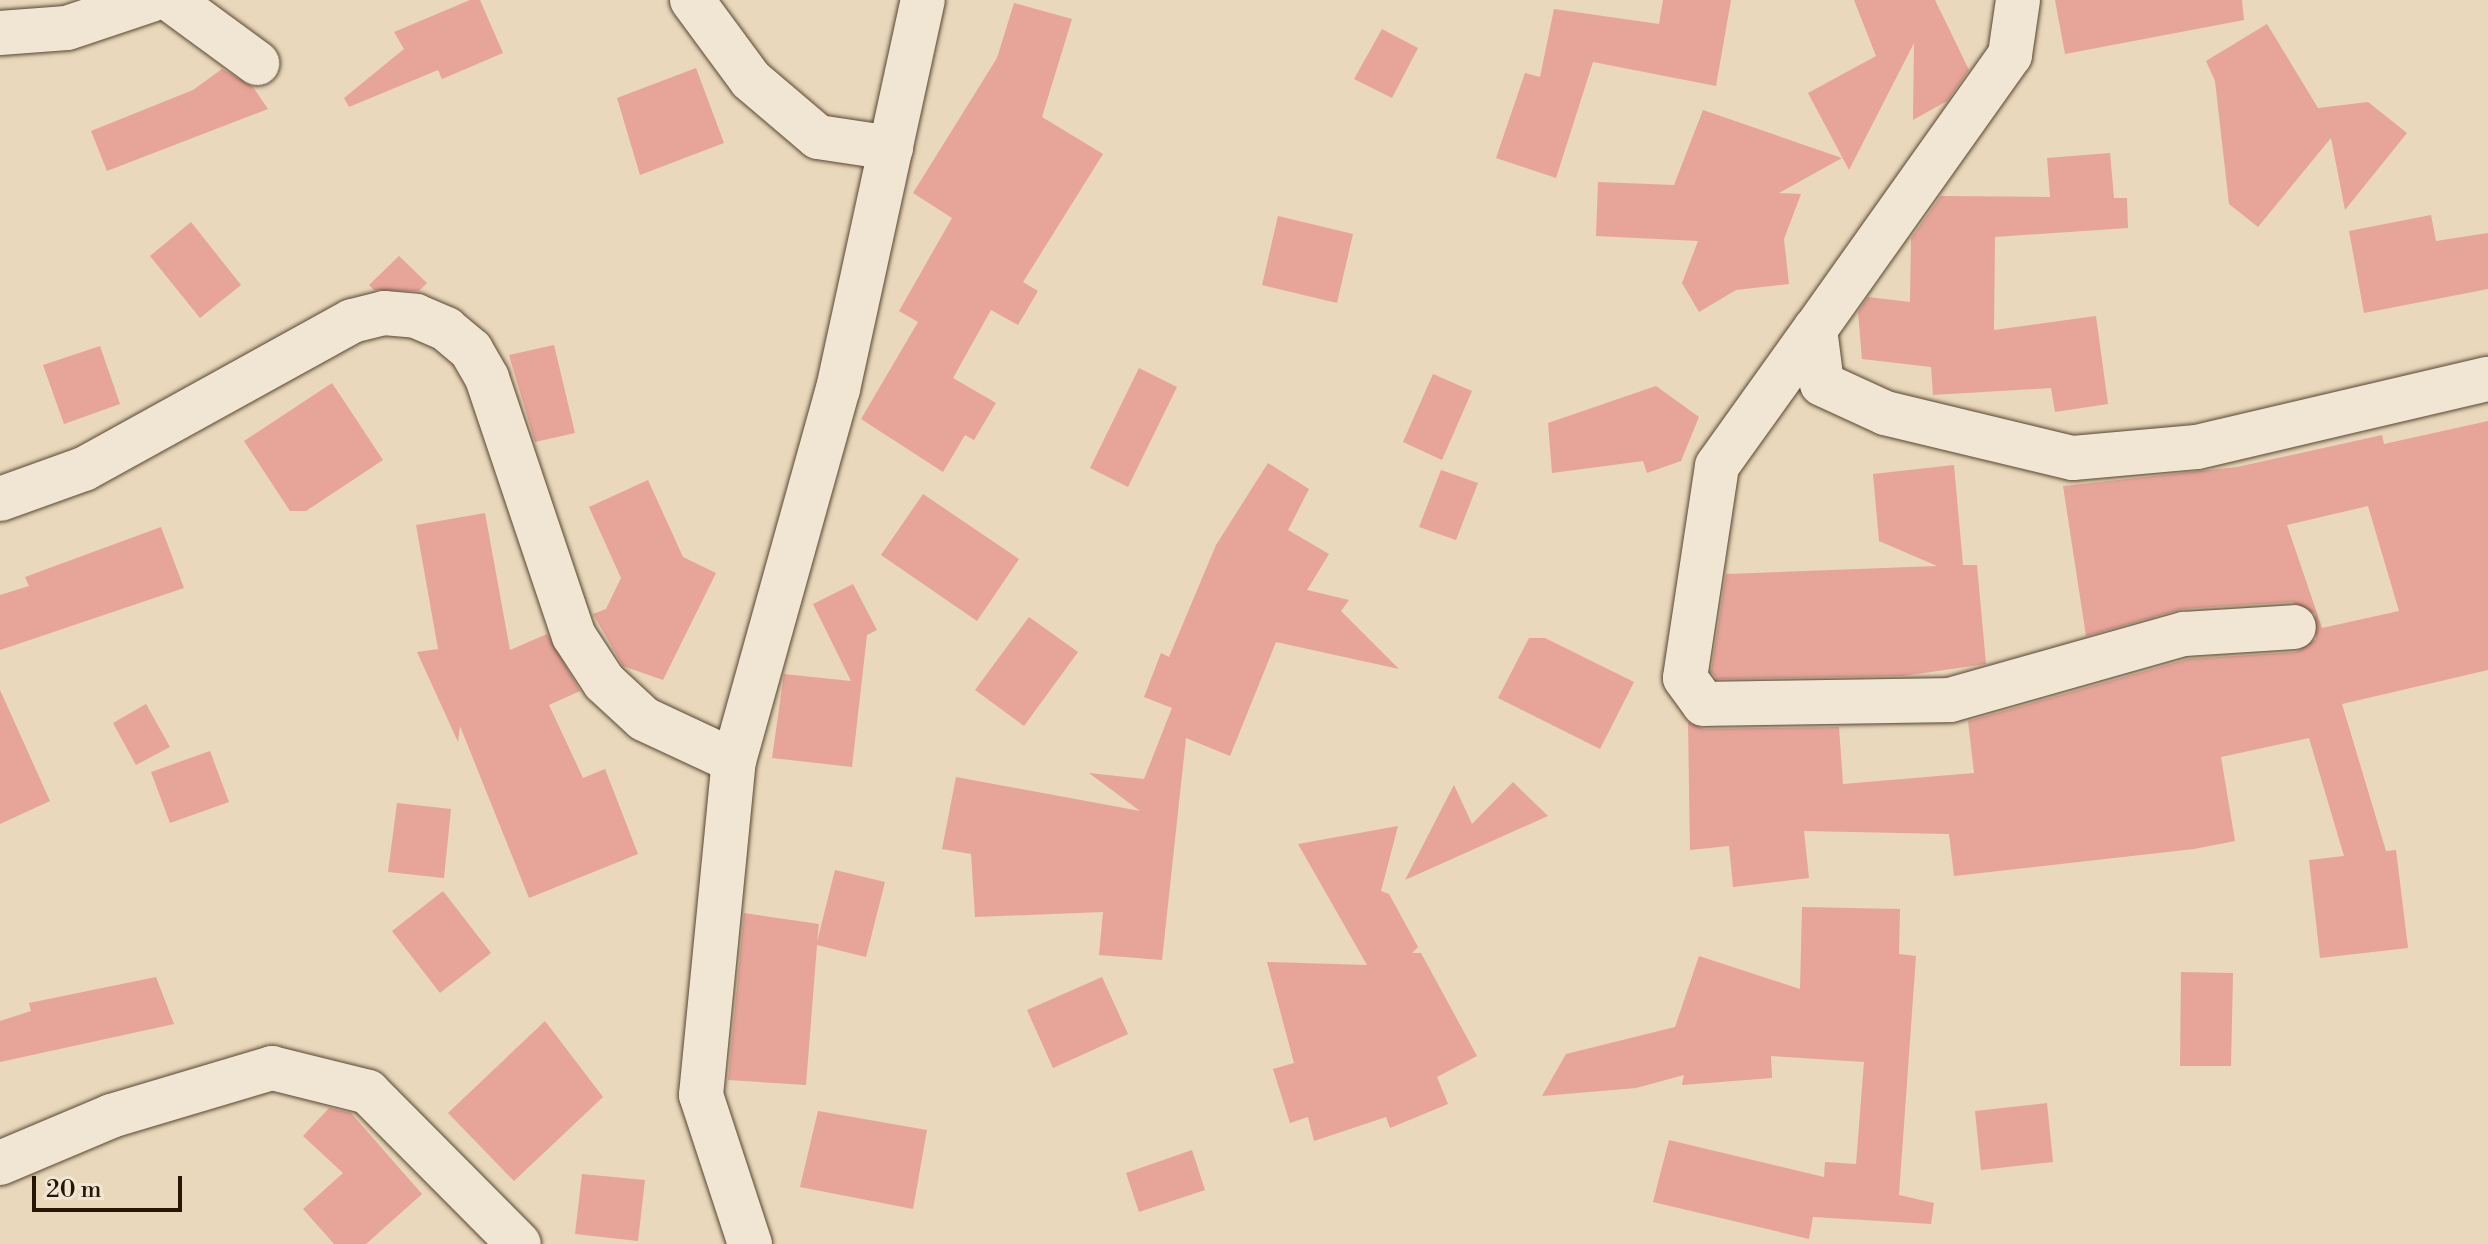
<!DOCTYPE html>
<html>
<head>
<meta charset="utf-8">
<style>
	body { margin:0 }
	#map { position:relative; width:2488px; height:1244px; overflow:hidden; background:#e9d8bb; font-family:"Libre Bodoni",serif }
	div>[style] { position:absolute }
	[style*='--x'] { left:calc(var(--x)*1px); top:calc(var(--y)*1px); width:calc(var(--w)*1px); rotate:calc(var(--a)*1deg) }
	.building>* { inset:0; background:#e7a499 }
	.roads { filter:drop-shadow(0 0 2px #584632) drop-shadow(0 0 2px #584632) }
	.street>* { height:44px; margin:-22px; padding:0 22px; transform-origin:22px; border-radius:22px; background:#f1e6d3 }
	span { translate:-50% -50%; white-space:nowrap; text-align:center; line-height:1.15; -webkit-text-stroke:6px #f1e6d3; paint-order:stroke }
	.scale { position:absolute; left:32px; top:1176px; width:150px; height:36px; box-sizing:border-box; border:4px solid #271505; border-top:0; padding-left:10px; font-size:24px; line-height:28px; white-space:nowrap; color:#271505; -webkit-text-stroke:6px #f1e6d3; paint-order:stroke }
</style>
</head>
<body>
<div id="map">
	<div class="building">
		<div style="clip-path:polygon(470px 0,480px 0,503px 53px,442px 79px,438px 70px,349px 107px,344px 98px,404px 49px,394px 32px)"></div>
		<div style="clip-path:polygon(1663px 0,1731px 0,1716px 86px,1593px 62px,1556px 178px,1496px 158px,1525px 73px,1540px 77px,1554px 9px,1659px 24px)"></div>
		<div style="clip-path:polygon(1854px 0,1935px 0,1969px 70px,1947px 101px,1913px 120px,1914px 43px,1849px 170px,1808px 93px,1876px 56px)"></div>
		<div style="clip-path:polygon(2055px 0,2242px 0,2244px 20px,2065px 54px)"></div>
		<div style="clip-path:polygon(1014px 3px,1072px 19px,1042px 117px,1103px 154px,1023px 282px,1038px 291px,1018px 325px,991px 310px,953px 378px,996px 403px,974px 440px,965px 435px,943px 472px,861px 419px,918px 322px,899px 311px,952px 218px,913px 193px,997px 58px)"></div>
		<div style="clip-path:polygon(2267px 24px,2318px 108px,2368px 102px,2407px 133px,2345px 210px,2331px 138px,2258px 227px,2229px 204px,2215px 81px,2206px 61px)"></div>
		<div style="clip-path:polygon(1382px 29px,1418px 48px,1392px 98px,1354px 79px)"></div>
		<div style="clip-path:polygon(696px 68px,724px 143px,640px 175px,617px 98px)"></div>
		<div style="clip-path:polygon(222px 69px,253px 87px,268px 109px,107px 171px,91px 131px,193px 90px)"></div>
		<div style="clip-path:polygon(1703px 110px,1842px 158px,1779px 193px,1801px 194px,1784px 239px,1789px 284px,1736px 290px,1699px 312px,1682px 283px,1698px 241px,1596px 236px,1598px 182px,1674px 185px)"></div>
		<div style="clip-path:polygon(2110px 153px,2114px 198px,2127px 198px,2128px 228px,1995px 237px,1994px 330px,2096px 316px,2108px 404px,2055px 412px,2051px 388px,1933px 395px,1931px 367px,1862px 359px,1858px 312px,1868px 297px,1910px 302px,1911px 238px,1941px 196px,2050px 197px,2047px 158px)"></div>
		<div style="clip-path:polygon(2431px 215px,2436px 241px,2488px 233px,2488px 289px,2364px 313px,2349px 231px)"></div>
		<div style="clip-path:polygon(1278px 216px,1353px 234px,1337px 303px,1262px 285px)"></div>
		<div style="clip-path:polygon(191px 222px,241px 285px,200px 318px,150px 256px)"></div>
		<div style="clip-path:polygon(399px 256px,427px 283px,419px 291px,374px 290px,369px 285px)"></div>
		<div style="clip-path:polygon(554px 345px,575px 433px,535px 442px,509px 355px)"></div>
		<div style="clip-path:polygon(100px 346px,120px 404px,64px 424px,43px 365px)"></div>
		<div style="clip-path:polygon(1139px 368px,1177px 387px,1128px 487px,1090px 468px)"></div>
		<div style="clip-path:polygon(1433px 374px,1472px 391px,1442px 460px,1403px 442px)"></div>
		<div style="clip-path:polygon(332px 383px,383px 460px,306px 511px,290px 511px,244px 441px)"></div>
		<div style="clip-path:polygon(1656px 386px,1699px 417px,1681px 461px,1647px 473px,1643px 461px,1552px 473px,1548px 423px)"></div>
		<div style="clip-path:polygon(evenodd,2488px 421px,2488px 670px,2342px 704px,2386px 851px,2396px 850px,2408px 948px,2320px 958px,2309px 860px,2344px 856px,2309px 738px,2221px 757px,2235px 841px,2194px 849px,1954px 876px,1949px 834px,1804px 831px,1809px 878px,1733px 887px,1729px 846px,1690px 850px,1688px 722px,1704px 729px,1839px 727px,1843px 784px,1974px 773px,1968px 721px,2188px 659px,2296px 652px,2316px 639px,2315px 614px,2292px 602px,2182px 609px,2086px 636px,2063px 486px,2237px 467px,2382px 435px,2384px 444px,2488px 421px,2368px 506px,2399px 611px,2322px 628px,2287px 525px,2368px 506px)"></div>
		<div style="clip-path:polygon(1268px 463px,1309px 489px,1288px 530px,1329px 554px,1307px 590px,1349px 600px,1341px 611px,1399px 669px,1276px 642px,1230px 756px,1186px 738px,1162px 960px,1099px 955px,1103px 912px,975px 917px,971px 854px,942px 849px,956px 777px,1140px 811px,1089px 773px,1144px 779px,1172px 708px,1144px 697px,1161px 653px,1169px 657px,1216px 545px)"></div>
		<div style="clip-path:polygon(1954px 465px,1963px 565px,1977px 565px,1986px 664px,1903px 676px,1717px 679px,1711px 672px,1726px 574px,1937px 566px,1879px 541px,1873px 474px)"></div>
		<div style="clip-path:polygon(1441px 470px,1478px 483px,1456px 540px,1419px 527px)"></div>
		<div style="clip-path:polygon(648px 480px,683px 557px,716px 573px,663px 680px,623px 666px,593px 614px,606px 609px,621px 578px,589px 507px)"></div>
		<div style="clip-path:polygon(923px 494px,1019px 559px,977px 621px,881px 555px)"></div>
		<div style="clip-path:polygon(485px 513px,510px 650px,547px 634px,580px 691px,549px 705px,583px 778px,605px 769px,638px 854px,529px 898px,460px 726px,458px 742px,417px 652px,438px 649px,416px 525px)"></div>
		<div style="clip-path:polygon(161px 527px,184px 588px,0 650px,0 595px,29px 586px,25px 577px)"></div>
		<div style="clip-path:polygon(853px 584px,877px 630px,867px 635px,852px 767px,772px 758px,784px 674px,851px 681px,813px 604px)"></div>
		<div style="clip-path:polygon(1029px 617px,1078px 652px,1024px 726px,975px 690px)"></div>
		<div style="clip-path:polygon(1529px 638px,1545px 638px,1634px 682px,1600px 749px,1498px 698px)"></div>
		<div style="clip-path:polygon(0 690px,50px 801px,0 824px)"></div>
		<div style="clip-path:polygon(146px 704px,170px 747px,136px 765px,113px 723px)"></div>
		<div style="clip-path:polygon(210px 751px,229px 802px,170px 823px,151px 772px)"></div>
		<div style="clip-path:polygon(1513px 782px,1548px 816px,1405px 880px,1454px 785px,1472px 824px)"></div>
		<div style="clip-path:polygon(397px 803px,451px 809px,444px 878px,388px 872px)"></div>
		<div style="clip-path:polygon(1398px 826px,1381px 891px,1389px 894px,1418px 947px,1412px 953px,1421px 953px,1477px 1056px,1437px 1077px,1448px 1104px,1390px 1128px,1386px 1117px,1314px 1141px,1308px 1117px,1290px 1123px,1273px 1069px,1294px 1063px,1267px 962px,1367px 965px,1298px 844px)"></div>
		<div style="clip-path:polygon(835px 870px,885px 882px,866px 957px,817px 945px,806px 1085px,728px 1080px,744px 913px,819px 924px,817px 942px)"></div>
		<div style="clip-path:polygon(443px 891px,491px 953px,440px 993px,392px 931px)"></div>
		<div style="clip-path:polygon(1802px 907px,1900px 909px,1899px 954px,1916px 956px,1899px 1195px,1934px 1203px,1931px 1224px,1813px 1217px,1809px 1239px,1653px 1202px,1669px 1140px,1824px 1177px,1825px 1162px,1856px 1164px,1864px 1062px,1771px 1056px,1772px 1078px,1682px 1085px,1684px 1075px,1636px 1088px,1542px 1096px,1566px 1054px,1675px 1027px,1699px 956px,1800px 989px)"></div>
		<div style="clip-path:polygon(2181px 972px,2233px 973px,2231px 1066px,2180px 1066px)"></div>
		<div style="clip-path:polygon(156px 977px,174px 1024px,0 1062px,0 1021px,31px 1011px,29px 1003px)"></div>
		<div style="clip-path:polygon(1102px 977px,1128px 1034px,1053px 1068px,1027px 1010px)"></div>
		<div style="clip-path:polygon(545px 1021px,603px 1097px,514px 1181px,448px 1113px)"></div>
		<div style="clip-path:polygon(2047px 1103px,2053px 1162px,1981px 1170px,1975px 1111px)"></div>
		<div style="clip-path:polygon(329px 1108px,351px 1113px,422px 1194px,366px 1244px,334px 1244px,303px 1209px,343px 1173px,303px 1136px)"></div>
		<div style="clip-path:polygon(818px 1111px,927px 1130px,913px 1209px,800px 1187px)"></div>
		<div style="clip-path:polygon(1192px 1150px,1205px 1190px,1139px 1212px,1126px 1173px)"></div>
		<div style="clip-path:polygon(582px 1174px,645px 1180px,638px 1241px,575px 1234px)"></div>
	</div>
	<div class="roads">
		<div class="street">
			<div style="--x:171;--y:0;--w:107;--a:36.2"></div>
			<div style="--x:692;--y:0;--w:99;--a:53.6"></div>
			<div style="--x:751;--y:80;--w:88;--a:40.4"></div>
			<div style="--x:818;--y:137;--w:74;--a:8.6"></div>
			<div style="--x:2018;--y:0;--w:56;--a:98.3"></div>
			<div style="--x:2010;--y:55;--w:336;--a:125.4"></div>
			<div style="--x:1815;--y:329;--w:55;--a:82.7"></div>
			<div style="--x:1822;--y:384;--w:69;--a:24.7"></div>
			<div style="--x:1885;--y:413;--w:193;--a:13.5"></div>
			<div style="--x:2073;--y:458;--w:124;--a:-5.1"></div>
			<div style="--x:2197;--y:447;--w:299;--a:-13.2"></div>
			<div style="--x:0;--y:33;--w:67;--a:-4.3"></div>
			<div style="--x:67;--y:28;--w:89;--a:-18.4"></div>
			<div style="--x:1815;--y:329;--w:168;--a:125.6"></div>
			<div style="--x:1717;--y:466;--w:214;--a:98.6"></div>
			<div style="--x:1685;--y:678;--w:32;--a:54"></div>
			<div style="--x:1704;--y:704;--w:246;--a:-0.9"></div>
			<div style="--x:1950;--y:700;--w:243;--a:-15.8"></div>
			<div style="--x:2184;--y:634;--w:110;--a:-3.6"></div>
			<div style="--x:0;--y:499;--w:89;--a:-19.7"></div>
			<div style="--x:84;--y:469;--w:306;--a:-28.9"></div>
			<div style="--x:352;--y:321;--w:33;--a:-14"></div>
			<div style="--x:384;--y:313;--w:32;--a:5"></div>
			<div style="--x:416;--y:316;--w:33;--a:23"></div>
			<div style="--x:446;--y:329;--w:33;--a:40"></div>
			<div style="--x:471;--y:350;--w:32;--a:60"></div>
			<div style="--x:487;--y:378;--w:272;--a:71.4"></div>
			<div style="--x:574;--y:636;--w:55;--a:56.9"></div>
			<div style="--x:604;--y:682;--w:54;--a:42.8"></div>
			<div style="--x:644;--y:719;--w:99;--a:25"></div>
			<div style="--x:0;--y:1163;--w:121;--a:-22.9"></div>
			<div style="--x:111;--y:1116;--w:168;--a:-16.6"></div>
			<div style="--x:272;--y:1068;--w:99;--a:14"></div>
			<div style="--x:368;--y:1092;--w:214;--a:45.2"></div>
			<div style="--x:750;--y:1244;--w:157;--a:-108.2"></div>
			<div style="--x:701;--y:1095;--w:336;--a:-84.4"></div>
			<div style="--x:734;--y:761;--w:386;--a:-74.4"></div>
			<div style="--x:838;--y:389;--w:398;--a:-77.7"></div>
		</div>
	</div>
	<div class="scale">20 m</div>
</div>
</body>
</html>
